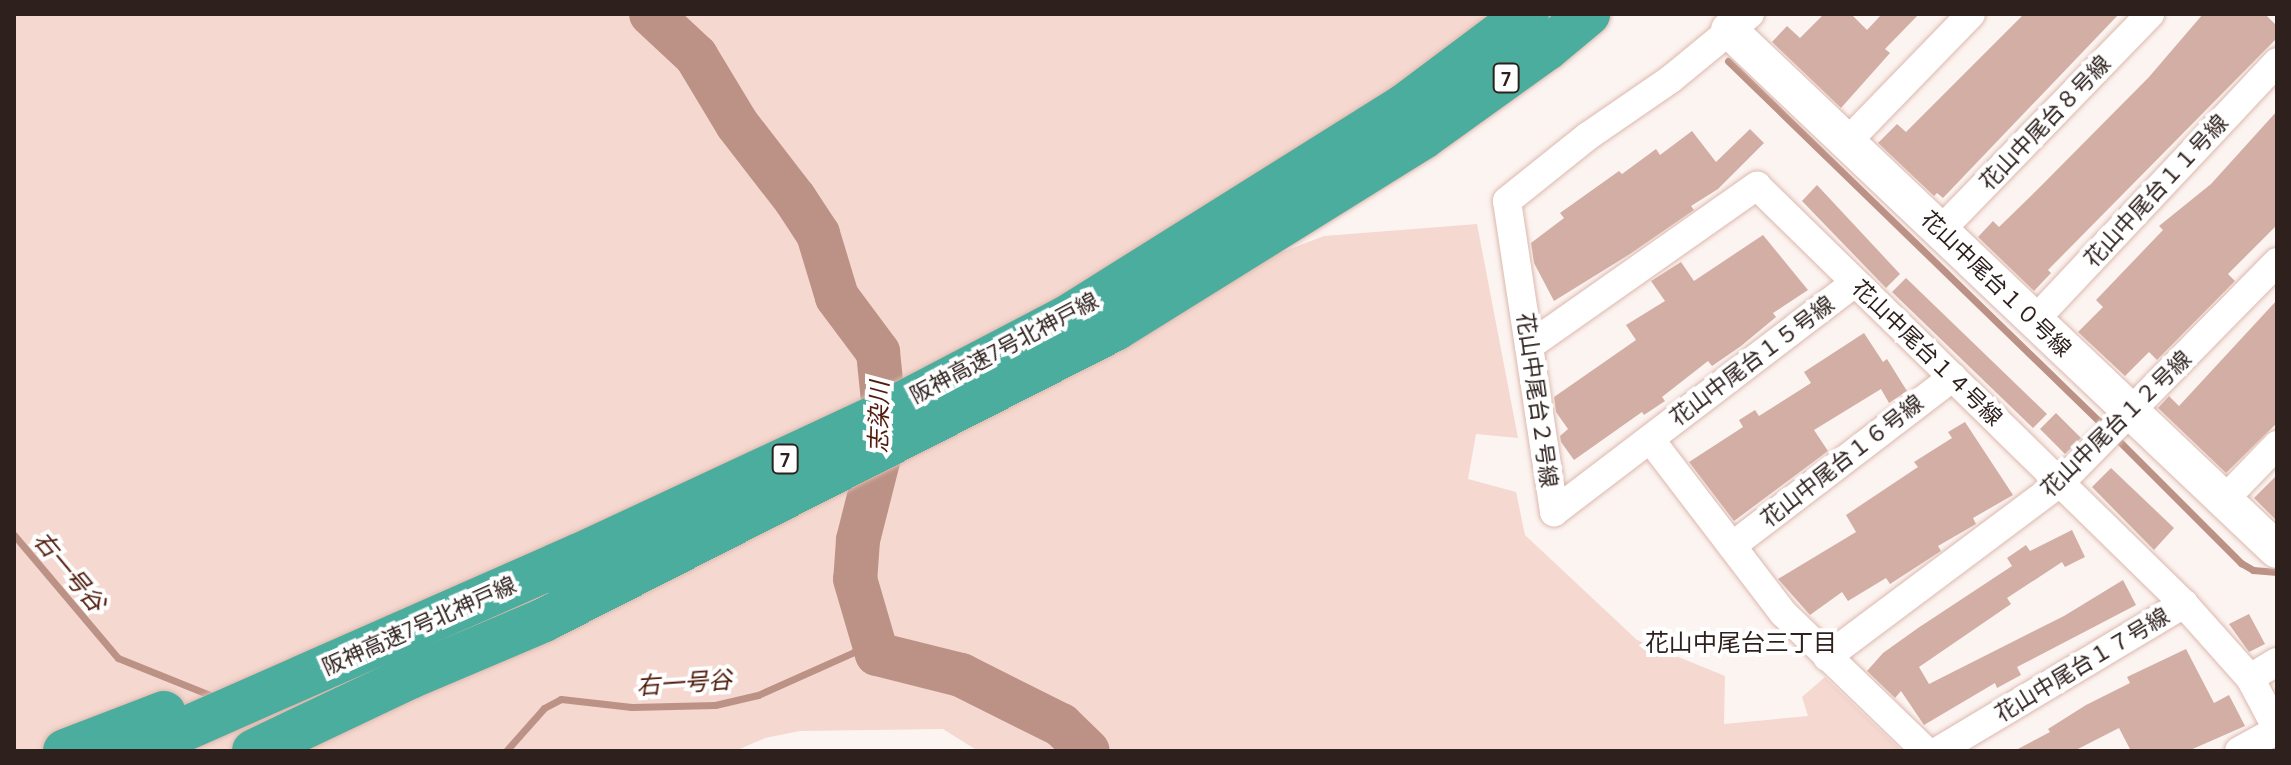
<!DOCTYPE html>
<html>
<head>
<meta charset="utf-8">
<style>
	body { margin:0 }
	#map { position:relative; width:2291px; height:765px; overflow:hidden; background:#fcf4f1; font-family:Manrope,"Noto Sans JP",sans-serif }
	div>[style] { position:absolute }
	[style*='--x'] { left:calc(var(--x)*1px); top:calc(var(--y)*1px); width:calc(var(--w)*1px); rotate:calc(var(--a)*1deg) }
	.green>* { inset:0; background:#f5d8d0 }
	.stream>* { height:7px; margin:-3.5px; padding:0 3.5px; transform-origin:3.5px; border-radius:3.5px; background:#bc9286 }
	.river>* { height:44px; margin:-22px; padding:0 22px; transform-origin:22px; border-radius:22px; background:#bc9286 }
	.building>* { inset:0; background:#d2aea4 }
	.roads { filter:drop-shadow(0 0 2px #dcb8ad) drop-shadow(0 0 2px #dcb8ad) }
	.minor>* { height:28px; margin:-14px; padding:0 14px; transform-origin:14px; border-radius:14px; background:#fff }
	.tertiary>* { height:36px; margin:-18px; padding:0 18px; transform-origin:18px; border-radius:18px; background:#fff }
	.motorway>* { height:44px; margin:-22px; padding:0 22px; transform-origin:22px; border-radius:22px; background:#4aad9d }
	span { translate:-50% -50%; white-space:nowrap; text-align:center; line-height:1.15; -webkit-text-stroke:8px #fff; paint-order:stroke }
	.shield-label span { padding:2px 6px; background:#fff; border:2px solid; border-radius:6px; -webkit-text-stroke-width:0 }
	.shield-label { font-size:20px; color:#2e211d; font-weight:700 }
	.street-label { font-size:22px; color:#2e211d }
	.water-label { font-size:24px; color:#501b0c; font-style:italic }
	.neighbourhood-label { font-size:24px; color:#2e211d }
	.frame { position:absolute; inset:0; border:16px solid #2e211d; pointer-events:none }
</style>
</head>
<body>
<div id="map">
	<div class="green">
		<div style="clip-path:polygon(14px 14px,1516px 14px,1251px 190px,1282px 252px,1324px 236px,1477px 224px,1518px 438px,1476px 434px,1468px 479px,1516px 492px,1525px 535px,1637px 640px,1725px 676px,1724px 724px,1808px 716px,1802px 697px,1825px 677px,1902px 751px,978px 751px,943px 729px,800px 731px,765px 738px,735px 751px,14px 751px)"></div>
	</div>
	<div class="stream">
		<div style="--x:1728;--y:61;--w:525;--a:44.15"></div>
		<div style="--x:2114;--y:436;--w:180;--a:45"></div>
		<div style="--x:2241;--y:563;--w:14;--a:30"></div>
		<div style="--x:2253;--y:570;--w:24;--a:5"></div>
		<div style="--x:14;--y:535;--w:161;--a:49.8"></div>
		<div style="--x:118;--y:658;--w:105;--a:21.9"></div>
		<div style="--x:506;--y:751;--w:57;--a:-48.5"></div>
		<div style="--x:544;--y:708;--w:19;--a:-28"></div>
		<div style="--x:561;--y:699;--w:71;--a:6.4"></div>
		<div style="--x:632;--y:707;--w:83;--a:-1.4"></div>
		<div style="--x:715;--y:705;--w:44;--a:-13.1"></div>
		<div style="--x:758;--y:695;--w:105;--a:-24.1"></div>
		<div style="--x:854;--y:652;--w:23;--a:5"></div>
	</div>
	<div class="river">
		<div style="--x:651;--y:14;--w:62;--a:43"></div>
		<div style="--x:696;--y:56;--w:79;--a:58.9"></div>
		<div style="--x:737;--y:124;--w:95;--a:52.3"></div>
		<div style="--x:795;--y:199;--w:42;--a:56.7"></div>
		<div style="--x:818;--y:234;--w:66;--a:73.2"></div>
		<div style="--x:837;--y:297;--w:69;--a:53.3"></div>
		<div style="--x:878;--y:352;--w:48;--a:84.1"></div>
		<div style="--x:883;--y:400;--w:57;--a:94"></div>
		<div style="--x:879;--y:457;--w:86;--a:104.2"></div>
		<div style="--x:858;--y:540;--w:39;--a:94"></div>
		<div style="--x:855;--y:579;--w:78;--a:73.7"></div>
		<div style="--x:877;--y:654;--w:87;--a:14"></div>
		<div style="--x:961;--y:675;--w:112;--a:26.6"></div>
		<div style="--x:1061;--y:725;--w:37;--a:44"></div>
	</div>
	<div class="building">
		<div style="clip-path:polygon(1824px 14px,1851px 14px,1867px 30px,1882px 14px,1919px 14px,1885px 49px,1890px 53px,1841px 108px,1772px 42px,1787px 26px,1800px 38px)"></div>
		<div style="clip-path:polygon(2024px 14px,2119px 14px,1943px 198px,1937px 193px,1934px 196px,1878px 143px,1897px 124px,1906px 132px)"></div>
		<div style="clip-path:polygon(2203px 14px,2265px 14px,2277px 26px,2277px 38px,2048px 270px,2051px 273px,2034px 291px,1978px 237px,1993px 221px,1999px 227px,2038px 189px,2149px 77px)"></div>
		<div style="clip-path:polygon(2277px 111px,2277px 225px,2228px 274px,2235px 281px,2157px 360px,2149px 352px,2125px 376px,2078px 332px,2103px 307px,2096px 300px,2163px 230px,2159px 226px,2211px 184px)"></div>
		<div style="clip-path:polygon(1750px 129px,1764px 143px,1718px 189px,1691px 206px,1694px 210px,1630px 254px,1554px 301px,1534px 263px,1531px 243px,1564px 218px,1560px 213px,1619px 171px,1622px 174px,1656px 149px,1660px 155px,1692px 131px,1716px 162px)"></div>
		<div style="clip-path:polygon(1817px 185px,1900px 274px,1886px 288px,1802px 201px)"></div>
		<div style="clip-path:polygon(1763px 235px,1808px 290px,1773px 313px,1776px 317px,1741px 346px,1712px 366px,1708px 361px,1662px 397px,1665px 401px,1644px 415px,1642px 412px,1574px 460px,1561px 442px,1560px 436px,1568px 429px,1556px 412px,1554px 397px,1636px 340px,1626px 325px,1665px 301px,1651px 281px,1681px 262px,1694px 281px)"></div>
		<div style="clip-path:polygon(1906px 278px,2047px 414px,2033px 428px,1892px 292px)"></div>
		<div style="clip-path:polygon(2277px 300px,2277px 423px,2226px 473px,2158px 408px,2169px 396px,2179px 406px)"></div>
		<div style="clip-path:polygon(1864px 333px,1883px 362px,1887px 359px,1907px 391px,1889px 403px,1881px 389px,1814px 430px,1828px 451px,1734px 521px,1689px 462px,1743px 427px,1739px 420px,1755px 410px,1759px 416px,1811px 383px,1804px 372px)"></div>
		<div style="clip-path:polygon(2056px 413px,2081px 438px,2065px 454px,2040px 429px)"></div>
		<div style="clip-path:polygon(1965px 422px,2013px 495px,1973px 518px,1976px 524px,1938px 546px,1941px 551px,1890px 584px,1886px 578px,1848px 601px,1842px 592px,1810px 615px,1778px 579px,1856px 532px,1846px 515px,1918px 467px,1914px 462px,1952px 438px,1948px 432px)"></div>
		<div style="clip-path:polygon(2111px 468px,2174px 528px,2154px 550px,2092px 487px)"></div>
		<div style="clip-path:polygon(2277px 475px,2277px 521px,2254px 498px)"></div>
		<div style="clip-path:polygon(2072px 530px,2085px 557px,2065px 567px,2062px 562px,2007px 598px,2011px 604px,1919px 667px,1929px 684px,2064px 616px,2123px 580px,2136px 605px,2017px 667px,2021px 675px,1997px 688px,1995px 683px,1924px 725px,1901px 691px,1895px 698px,1867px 671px,1883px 653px,1918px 628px,2012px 566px,2007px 558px,2026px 545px,2030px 551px)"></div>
		<div style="clip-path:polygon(2249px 614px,2265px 644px,2249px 652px,2229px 624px)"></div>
		<div style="clip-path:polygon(2186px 649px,2214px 703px,2229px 695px,2245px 726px,2188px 751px,2131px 751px,2119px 728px,2074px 751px,2014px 751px,2050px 732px,2048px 729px,2086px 705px,2130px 683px,2127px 677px)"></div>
	</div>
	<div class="roads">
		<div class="minor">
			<div style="--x:1750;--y:14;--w:102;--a:140.6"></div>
			<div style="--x:1671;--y:79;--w:101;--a:145.5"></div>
			<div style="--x:1588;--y:136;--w:104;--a:141.3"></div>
			<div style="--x:1507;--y:201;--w:315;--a:81.4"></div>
			<div style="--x:1554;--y:512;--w:378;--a:-37.3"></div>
			<div style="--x:1847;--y:142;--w:178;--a:-45.9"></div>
			<div style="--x:1940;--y:231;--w:302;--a:-45.9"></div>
			<div style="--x:2034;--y:321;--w:355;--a:-46.8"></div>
			<div style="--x:1529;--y:346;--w:279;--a:-35.1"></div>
			<div style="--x:1757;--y:186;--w:598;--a:44.39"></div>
			<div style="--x:2184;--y:604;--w:99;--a:48.3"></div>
			<div style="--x:2250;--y:678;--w:58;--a:62.1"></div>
			<div style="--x:1650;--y:439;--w:219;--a:52.6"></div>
			<div style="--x:1783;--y:613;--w:199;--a:44"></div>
			<div style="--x:2223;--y:501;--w:78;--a:-46"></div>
			<div style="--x:1732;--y:546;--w:278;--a:-37.4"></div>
			<div style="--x:1827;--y:657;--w:294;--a:-36.8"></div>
			<div style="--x:2062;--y:481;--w:307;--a:-45.5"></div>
			<div style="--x:2250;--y:678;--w:31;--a:-31"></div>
			<div style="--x:1938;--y:751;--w:287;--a:-30.9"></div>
			<div style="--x:2239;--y:751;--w:43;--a:-28.9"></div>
		</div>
		<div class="tertiary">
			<div style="--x:1729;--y:30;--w:755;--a:43.5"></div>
		</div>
		<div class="motorway">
			<div style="--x:65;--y:751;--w:106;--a:-21"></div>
			<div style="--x:135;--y:751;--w:486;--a:-23.8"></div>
			<div style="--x:580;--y:555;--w:336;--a:-25"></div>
			<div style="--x:884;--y:413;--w:205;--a:-27.6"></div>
			<div style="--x:1066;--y:318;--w:398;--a:-32.1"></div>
			<div style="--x:1403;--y:107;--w:155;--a:-36.9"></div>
			<div style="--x:254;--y:751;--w:173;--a:-25.4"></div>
			<div style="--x:410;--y:677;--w:146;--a:-23"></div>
			<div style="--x:544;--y:620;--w:641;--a:-27"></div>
			<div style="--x:1115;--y:329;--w:362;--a:-31.9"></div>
			<div style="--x:1422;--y:138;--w:153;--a:-35.7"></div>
			<div style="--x:1546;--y:49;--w:55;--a:-39.8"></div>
		</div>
	</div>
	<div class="shield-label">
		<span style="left:1506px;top:78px">7</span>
		<span style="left:785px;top:459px">7</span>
	</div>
	<div class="street-label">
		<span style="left:2045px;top:123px;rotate:-46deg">花山中尾台８号線</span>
		<span style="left:2156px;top:191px;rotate:-47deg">花山中尾台１１号線</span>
		<span style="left:1996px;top:284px;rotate:44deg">花山中尾台１０号線</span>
		<span style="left:1004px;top:348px;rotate:-28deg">阪神高速7号北神戸線</span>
		<span style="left:1927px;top:353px;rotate:44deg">花山中尾台１４号線</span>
		<span style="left:1752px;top:361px;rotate:-37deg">花山中尾台１５号線</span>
		<span style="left:1537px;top:400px;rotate:82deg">花山中尾台２号線</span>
		<span style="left:2116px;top:424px;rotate:-44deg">花山中尾台１２号線</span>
		<span style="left:1842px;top:461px;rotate:-38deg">花山中尾台１６号線</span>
		<span style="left:419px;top:626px;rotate:-24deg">阪神高速7号北神戸線</span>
		<span style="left:2082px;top:665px;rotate:-31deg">花山中尾台１７号線</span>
	</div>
	<div class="water-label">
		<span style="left:878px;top:417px;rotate:-89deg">志染川</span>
		<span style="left:70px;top:571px;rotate:50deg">右一号谷</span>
		<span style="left:684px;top:682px;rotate:-4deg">右一号谷</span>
	</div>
	<div class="neighbourhood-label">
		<span style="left:1741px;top:642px">花山中尾台三丁目</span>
	</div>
	<div class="frame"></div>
</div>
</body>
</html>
